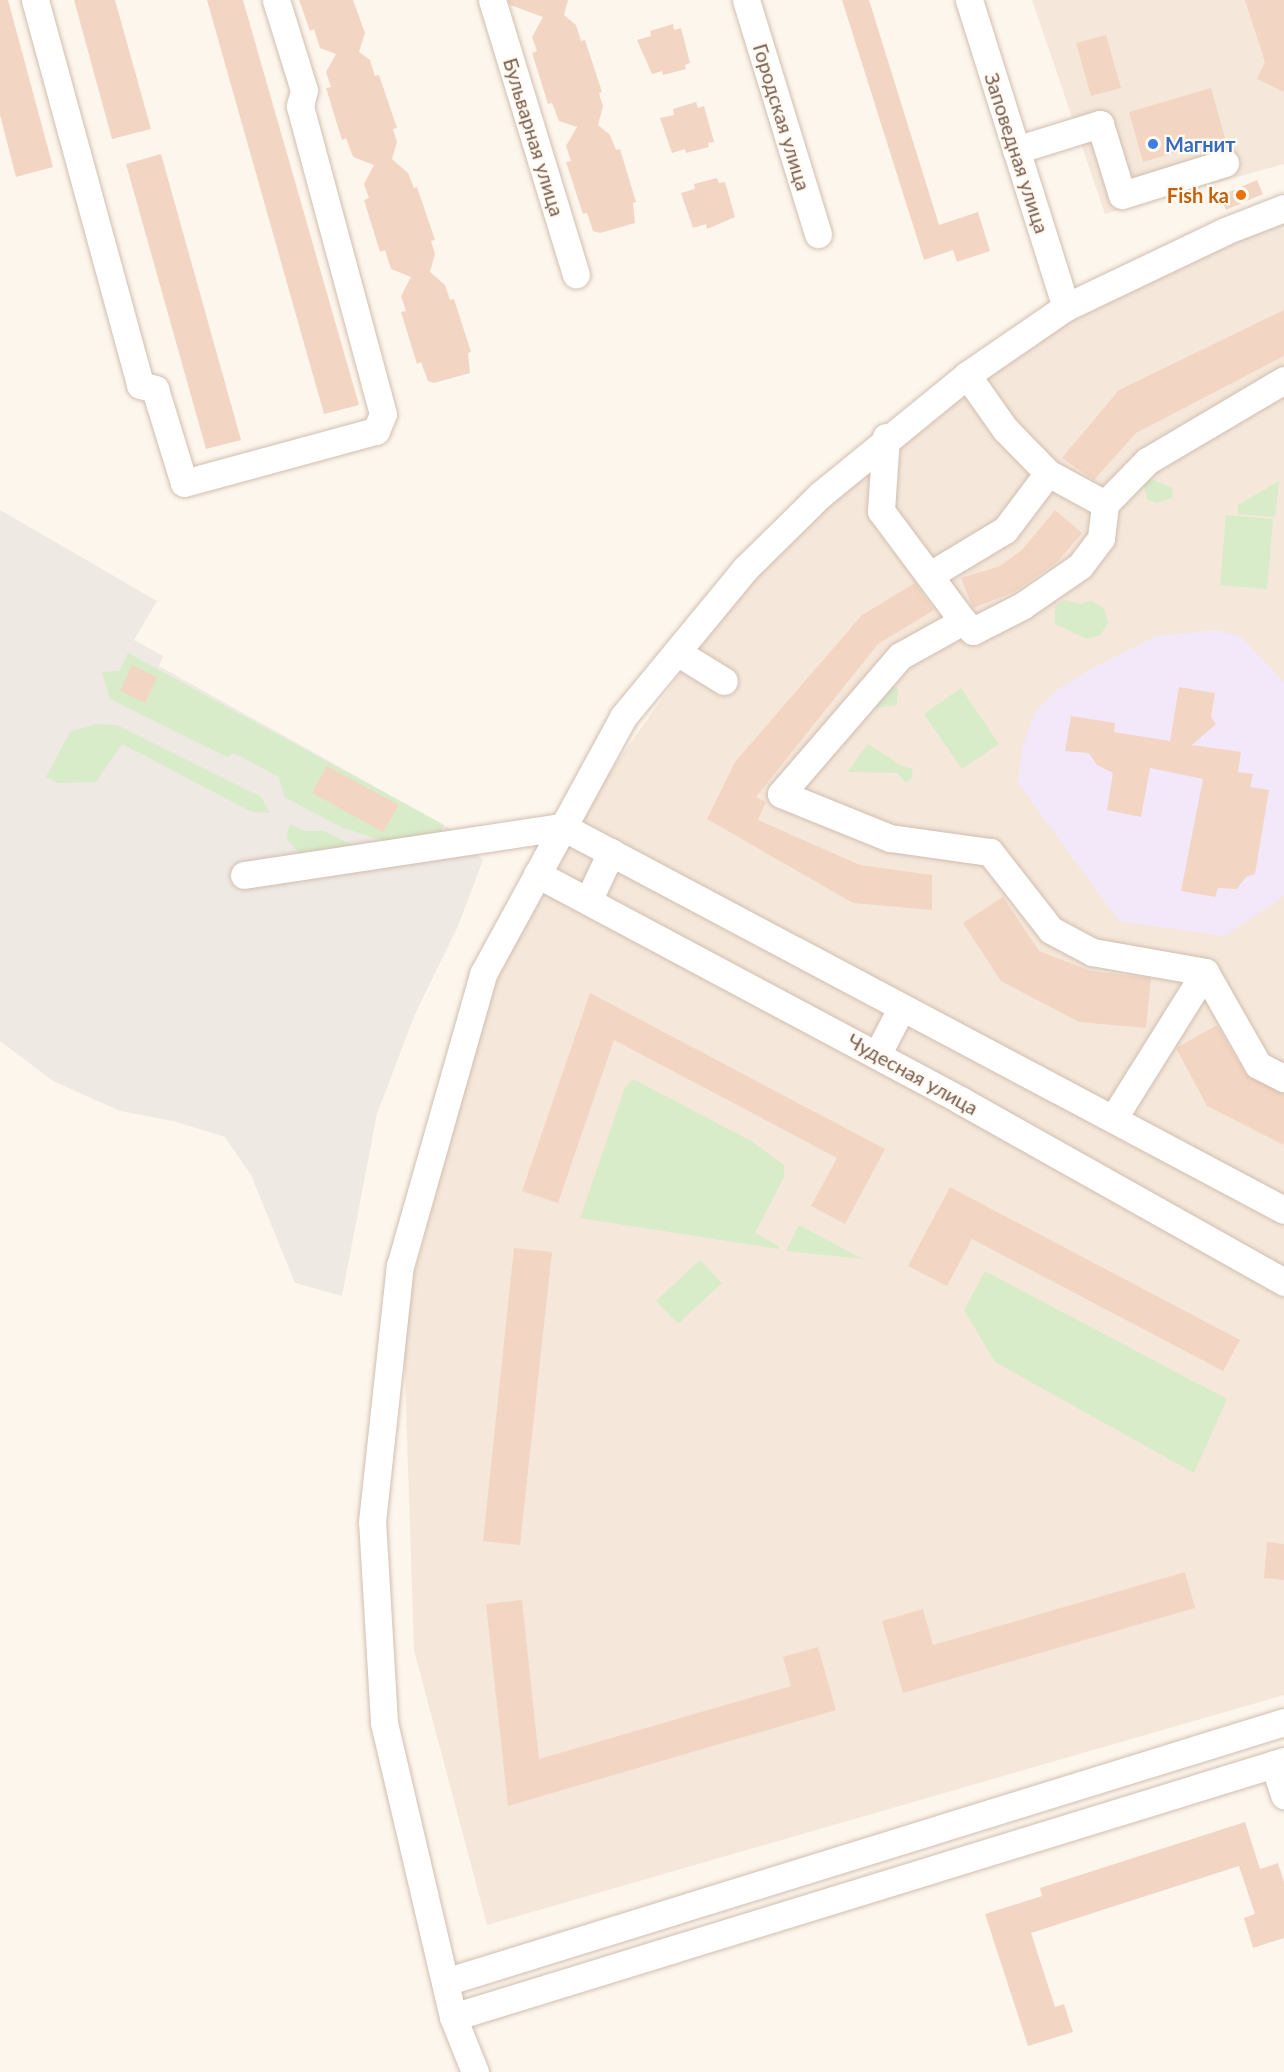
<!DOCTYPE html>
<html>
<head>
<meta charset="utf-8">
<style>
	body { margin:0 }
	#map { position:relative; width:1284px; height:2072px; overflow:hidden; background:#fdf6ec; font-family:Lato,sans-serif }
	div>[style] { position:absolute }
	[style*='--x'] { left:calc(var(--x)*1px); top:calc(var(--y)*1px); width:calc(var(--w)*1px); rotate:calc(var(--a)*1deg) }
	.residential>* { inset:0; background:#f5e8da }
	.industrial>* { inset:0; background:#efe9e4 }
	.education>* { inset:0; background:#f3e8fa }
	.green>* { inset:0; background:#d8ecc9 }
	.building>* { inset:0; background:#f3d5c3 }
	.roads { filter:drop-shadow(0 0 2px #d1beb0) drop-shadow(0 0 2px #d1beb0) }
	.minor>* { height:27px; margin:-13.5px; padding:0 13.5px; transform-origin:13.5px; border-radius:13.5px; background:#fff }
	.dots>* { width:16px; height:16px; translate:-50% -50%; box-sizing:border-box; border:3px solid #fffaf3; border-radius:50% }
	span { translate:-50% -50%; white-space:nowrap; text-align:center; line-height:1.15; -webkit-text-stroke:4.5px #fffaf3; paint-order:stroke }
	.street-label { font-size:20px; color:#7a5c4d }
	.shop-label { font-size:20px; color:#366cbe; font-weight:700 }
	.left { translate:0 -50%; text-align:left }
	.food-label { font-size:20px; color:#c56008; font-weight:700 }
	.right { translate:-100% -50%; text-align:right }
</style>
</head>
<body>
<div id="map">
	<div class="residential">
		<div style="clip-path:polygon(1032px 0,1284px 0,1284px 164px,1105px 214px)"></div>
		<div style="clip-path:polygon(1284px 215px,1284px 1695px,487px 1925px,414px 1650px,403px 1315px,494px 983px,607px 776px,726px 609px,841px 488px,1025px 345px)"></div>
	</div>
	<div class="industrial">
		<div style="clip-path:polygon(0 510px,157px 601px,134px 640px,163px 656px,159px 666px,451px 829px,483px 860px,458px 926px,415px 1014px,377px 1114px,342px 1296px,295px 1283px,251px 1175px,225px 1137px,173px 1121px,120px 1111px,53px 1081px,0 1041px)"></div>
	</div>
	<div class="education">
		<div style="clip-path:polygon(1217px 630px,1241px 637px,1284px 682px,1284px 896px,1224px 936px,1119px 921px,1018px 783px,1022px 748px,1035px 711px,1058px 689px,1089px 670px,1156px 636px)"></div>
	</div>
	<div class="green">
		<div style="clip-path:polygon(1149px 478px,1172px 488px,1173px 498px,1157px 503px,1147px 499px,1143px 482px)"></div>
		<div style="clip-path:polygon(1279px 481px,1275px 517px,1238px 514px,1238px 505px)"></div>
		<div style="clip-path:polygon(1226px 515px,1273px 519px,1267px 589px,1220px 585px)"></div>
		<div style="clip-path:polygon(1065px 600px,1080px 604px,1091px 601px,1104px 608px,1108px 622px,1101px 635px,1087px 639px,1055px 624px,1055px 606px)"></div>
		<div style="clip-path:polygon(128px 653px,444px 825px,436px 839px,384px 841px,343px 828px,284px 797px,279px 777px,234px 753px,227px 757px,110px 699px,102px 672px,119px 671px)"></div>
		<div style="clip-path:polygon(889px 684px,898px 689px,897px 705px,875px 708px,872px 705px)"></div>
		<div style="clip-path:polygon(961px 688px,999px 744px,962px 769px,924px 714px)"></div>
		<div style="clip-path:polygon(96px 724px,117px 725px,261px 797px,270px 813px,252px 812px,122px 744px,96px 782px,58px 783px,46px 777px,70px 732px)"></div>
		<div style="clip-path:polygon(868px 744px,902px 766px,913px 769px,911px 780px,905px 782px,897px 773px,847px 772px)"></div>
		<div style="clip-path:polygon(290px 824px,305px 831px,324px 831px,355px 846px,299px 853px,286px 838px)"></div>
		<div style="clip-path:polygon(633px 1079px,751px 1141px,784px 1165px,784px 1177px,755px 1233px,779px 1246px,778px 1249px,580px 1218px,625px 1087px)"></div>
		<div style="clip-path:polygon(799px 1225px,863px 1259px,786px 1251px)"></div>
		<div style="clip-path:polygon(700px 1260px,722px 1283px,678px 1324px,656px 1301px)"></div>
		<div style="clip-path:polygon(985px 1271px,1227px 1399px,1194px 1473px,995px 1362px,964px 1310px)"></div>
	</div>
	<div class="building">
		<div style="clip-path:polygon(0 0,8px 0,53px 167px,16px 177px,0 115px)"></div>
		<div style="clip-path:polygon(74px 0,115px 0,151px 129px,112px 139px)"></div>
		<div style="clip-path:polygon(207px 0,243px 0,359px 405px,324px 414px)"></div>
		<div style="clip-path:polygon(299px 0,353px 0,365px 33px,359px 52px,370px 60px,375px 76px,379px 75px,397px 128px,393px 129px,397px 142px,392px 159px,408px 173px,414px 188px,417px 187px,435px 240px,431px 241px,435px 254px,430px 272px,445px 285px,450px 300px,454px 299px,471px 352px,468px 353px,470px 373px,434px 383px,428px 381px,421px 362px,417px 364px,401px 312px,406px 311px,401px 296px,411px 277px,391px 269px,385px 250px,380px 252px,364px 200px,369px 198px,364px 184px,374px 165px,353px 157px,346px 138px,342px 140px,326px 88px,331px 87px,326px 72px,336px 54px,320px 48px,314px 29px,310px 31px)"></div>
		<div style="clip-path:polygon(508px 0,568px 0,564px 15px,576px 25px,581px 41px,585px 40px,602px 92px,599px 93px,603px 106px,598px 125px,610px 135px,616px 150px,620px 149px,636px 202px,633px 203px,635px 223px,600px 233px,593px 231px,587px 213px,583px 214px,566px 162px,571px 161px,566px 146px,577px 127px,559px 121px,552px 103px,548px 104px,532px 53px,537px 51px,532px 37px,543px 17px,510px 5px)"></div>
		<div style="clip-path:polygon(842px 0,869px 0,939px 225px,978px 212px,990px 251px,957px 262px,953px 250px,924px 260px)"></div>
		<div style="clip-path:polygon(1245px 0,1284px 0,1284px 92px,1257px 79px,1265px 62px)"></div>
		<div style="clip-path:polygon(673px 24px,674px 30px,681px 28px,690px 63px,685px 65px,686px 69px,663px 75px,662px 71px,652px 74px,637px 40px,651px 36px,650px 31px)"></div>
		<div style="clip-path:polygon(1106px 35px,1121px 88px,1091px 96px,1076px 43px)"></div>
		<div style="clip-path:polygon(1211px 88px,1225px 138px,1143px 162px,1129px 112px)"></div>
		<div style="clip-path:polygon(696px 102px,698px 108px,704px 106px,714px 142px,708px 143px,709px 147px,686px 153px,685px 149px,672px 153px,660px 118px,674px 115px,673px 109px)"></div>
		<div style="clip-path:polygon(161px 154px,241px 440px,206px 449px,126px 164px)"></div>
		<div style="clip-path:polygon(717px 178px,719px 183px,725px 182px,735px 217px,707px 229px,706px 224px,693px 228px,681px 193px,695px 189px,694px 184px)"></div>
		<div style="clip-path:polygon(1257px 180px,1263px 194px,1226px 210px,1220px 196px)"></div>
		<div style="clip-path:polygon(1284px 310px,1284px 356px,1136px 433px,1094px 480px,1062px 458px,1119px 390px)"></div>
		<div style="clip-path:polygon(1055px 510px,1082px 533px,1057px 562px,1014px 592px,973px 608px,961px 578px,1000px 566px,1022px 550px)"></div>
		<div style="clip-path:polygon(915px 583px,934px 610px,878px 644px,756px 797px,766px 802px,758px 820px,860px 865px,932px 875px,932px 910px,853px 903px,707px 819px,735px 762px,862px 615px)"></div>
		<div style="clip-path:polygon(132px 665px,157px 677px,145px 703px,120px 691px)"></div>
		<div style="clip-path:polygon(1179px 687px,1215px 693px,1211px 717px,1216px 724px,1192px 745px,1241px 752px,1238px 772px,1253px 774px,1250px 787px,1269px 790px,1255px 874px,1246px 877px,1237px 889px,1218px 888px,1215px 897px,1181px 891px,1203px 779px,1150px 768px,1141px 817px,1107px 810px,1113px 773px,1097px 765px,1089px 753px,1065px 751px,1071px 716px,1115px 723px,1114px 732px,1170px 741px)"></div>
		<div style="clip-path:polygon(327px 766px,399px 805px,383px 832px,312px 793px)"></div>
		<div style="clip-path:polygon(1003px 897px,1039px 951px,1091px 971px,1151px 978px,1146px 1028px,1079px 1022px,1001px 981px,963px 923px)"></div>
		<div style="clip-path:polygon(590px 993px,885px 1149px,845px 1224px,811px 1206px,837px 1158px,614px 1040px,558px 1203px,522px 1191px)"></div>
		<div style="clip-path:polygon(1217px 1025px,1245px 1073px,1284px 1094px,1284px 1145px,1207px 1106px,1176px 1048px)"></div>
		<div style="clip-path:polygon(950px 1187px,1240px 1340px,1223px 1371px,972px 1239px,947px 1286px,908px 1266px)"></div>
		<div style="clip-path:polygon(514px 1248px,552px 1252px,520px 1545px,483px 1541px)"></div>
		<div style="clip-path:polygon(1267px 1542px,1284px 1544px,1284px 1580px,1264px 1578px)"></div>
		<div style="clip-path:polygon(1185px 1572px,1195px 1608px,903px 1693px,882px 1621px,923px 1609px,933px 1645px)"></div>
		<div style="clip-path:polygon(522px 1600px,539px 1759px,791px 1686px,783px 1657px,818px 1647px,836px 1710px,508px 1806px,486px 1604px)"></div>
		<div style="clip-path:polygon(1245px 1822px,1260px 1869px,1278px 1863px,1284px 1882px,1284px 1938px,1253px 1948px,1244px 1918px,1255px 1914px,1239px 1866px,1031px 1933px,1055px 2007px,1064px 2004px,1073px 2032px,1028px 2046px,985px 1914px,1042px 1896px,1040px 1888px)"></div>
	</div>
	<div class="roads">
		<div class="minor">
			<div style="--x:35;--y:0;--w:399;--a:74.7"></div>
			<div style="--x:140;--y:385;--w:16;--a:15"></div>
			<div style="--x:155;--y:389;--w:98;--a:72.9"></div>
			<div style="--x:184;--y:483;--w:199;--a:-15.2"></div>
			<div style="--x:376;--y:431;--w:18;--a:-68"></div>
			<div style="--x:383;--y:414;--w:319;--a:-105.1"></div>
			<div style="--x:300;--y:106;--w:16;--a:-76"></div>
			<div style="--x:304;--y:90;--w:94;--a:-107.3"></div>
			<div style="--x:492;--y:0;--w:287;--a:73"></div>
			<div style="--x:746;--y:0;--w:245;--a:72.9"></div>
			<div style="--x:969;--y:0;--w:322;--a:72.5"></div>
			<div style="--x:1016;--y:150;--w:88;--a:-17.2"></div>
			<div style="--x:1100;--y:124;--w:74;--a:72.8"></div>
			<div style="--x:1122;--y:195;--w:108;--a:-17.3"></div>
			<div style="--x:967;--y:375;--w:66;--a:54.9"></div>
			<div style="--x:1005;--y:429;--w:62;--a:45.7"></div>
			<div style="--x:1048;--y:473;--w:65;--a:28.5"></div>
			<div style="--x:1105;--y:504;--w:60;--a:-45.7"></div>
			<div style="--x:1147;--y:461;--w:159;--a:-30.6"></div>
			<div style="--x:886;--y:437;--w:74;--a:93.9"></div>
			<div style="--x:881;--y:511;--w:137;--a:53.3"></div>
			<div style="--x:963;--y:621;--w:72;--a:150.9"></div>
			<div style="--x:900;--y:656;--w:182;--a:130.8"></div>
			<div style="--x:781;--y:794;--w:118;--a:22"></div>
			<div style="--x:890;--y:838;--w:101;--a:8"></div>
			<div style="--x:990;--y:852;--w:99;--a:52"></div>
			<div style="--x:1051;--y:930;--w:47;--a:28.2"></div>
			<div style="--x:1092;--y:952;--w:115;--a:10"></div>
			<div style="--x:1205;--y:972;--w:107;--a:60.3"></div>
			<div style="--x:1258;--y:1065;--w:29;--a:27"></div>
			<div style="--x:930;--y:575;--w:87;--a:-31"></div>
			<div style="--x:1005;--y:530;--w:71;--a:-53"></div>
			<div style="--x:963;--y:621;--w:14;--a:45"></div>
			<div style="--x:973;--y:631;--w:55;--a:-27"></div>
			<div style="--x:1022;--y:606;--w:70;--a:-34.6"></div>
			<div style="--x:1080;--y:566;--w:35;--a:-53"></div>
			<div style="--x:1101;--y:538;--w:34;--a:-83"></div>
			<div style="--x:677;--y:652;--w:55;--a:31.7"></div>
			<div style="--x:537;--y:874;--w:480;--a:28.1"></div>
			<div style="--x:960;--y:1100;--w:372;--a:29.3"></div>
			<div style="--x:244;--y:875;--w:323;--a:-8.6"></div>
			<div style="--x:563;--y:827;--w:816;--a:27.98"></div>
			<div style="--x:589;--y:899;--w:52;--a:-64.9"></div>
			<div style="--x:877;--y:1055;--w:54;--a:-62.5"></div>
			<div style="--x:1113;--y:1119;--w:173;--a:-58"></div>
			<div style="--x:1274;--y:1764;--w:33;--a:72"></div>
			<div style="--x:445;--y:1982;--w:878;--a:-17.22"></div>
			<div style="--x:453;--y:2017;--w:870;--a:-17.12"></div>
			<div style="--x:475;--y:2072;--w:59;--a:-111.8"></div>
			<div style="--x:453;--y:2017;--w:303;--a:-103.2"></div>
			<div style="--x:384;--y:1722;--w:200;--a:-93.4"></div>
			<div style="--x:372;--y:1522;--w:258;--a:-83.8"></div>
			<div style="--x:400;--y:1266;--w:304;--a:-74.1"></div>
			<div style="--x:483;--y:974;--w:293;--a:-61.4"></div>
			<div style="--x:623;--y:717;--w:193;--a:-50.5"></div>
			<div style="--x:746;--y:568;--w:104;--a:-44.6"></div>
			<div style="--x:820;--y:495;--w:190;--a:-39.2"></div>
			<div style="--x:967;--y:375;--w:120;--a:-34.5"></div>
			<div style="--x:1066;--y:307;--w:176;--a:-25.5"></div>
			<div style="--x:1225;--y:231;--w:63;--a:-21.3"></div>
		</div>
	</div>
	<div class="dots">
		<div style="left:1153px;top:144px;background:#3f7fe0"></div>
		<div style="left:1241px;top:195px;background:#e8710a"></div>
	</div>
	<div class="street-label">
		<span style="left:782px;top:117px;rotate:73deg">Городская улица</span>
		<span style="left:534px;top:137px;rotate:73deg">Бульварная улица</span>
		<span style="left:1017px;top:153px;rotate:72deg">Заповедная улица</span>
		<span style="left:913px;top:1074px;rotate:29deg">Чудесная улица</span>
	</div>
	<div class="shop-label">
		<span class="left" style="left:1165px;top:144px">Магнит</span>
	</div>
	<div class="food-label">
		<span class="right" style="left:1229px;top:195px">Fish ka</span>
	</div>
</div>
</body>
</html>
